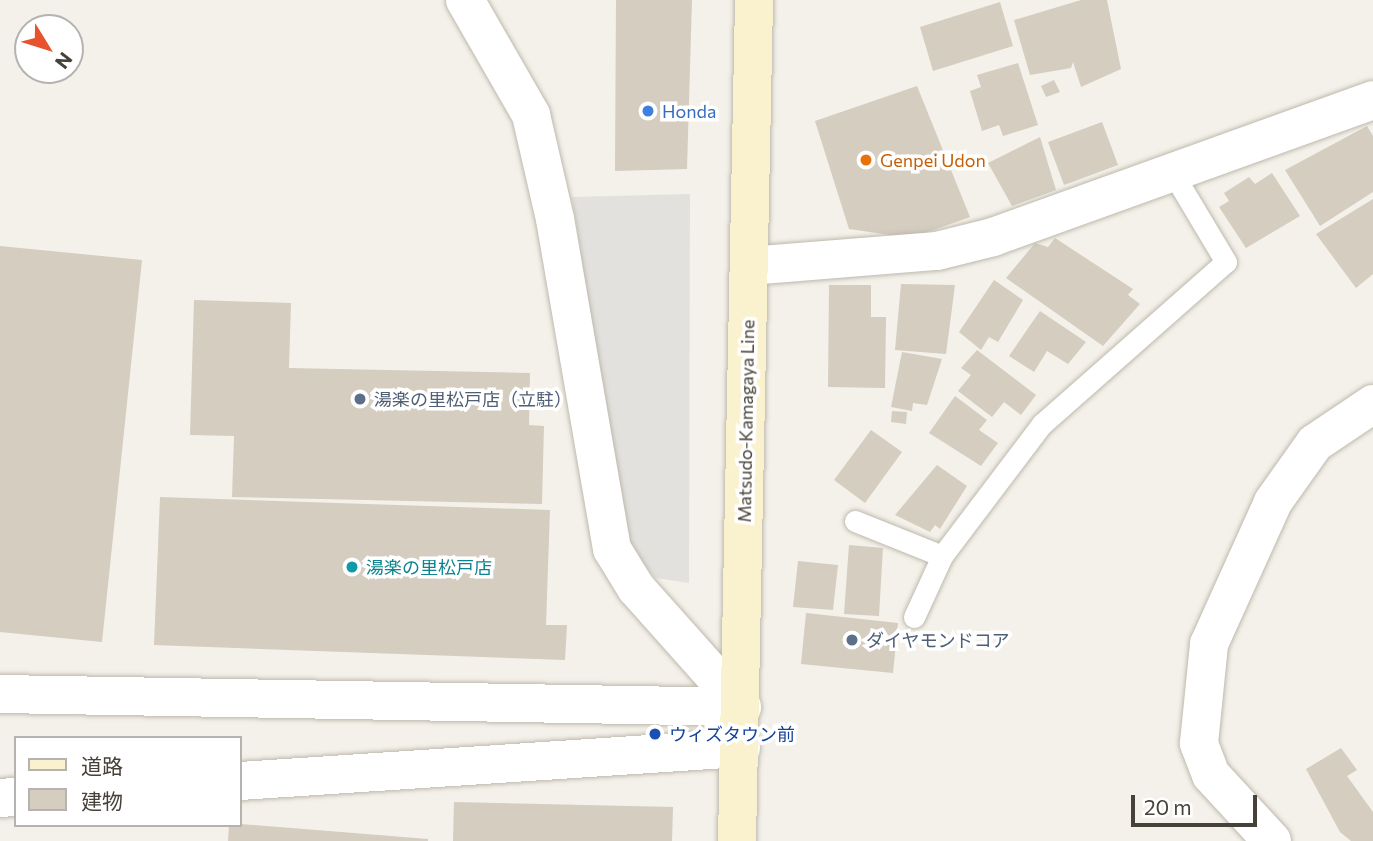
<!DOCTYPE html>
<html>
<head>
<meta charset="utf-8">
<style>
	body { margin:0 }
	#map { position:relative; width:1373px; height:841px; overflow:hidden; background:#f4f1ea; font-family:Commissioner,"Noto Sans JP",sans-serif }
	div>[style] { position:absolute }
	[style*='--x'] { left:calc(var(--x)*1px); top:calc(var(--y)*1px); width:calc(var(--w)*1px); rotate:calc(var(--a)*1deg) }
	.parking>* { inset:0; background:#e3e1de }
	.building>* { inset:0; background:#d4cdc0 }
	.roads { filter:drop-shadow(0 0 2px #beb9ad) drop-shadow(0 0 2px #beb9ad) }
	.service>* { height:21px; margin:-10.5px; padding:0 10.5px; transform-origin:10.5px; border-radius:10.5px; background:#fff }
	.minor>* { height:38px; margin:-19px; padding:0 19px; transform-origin:19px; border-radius:19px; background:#fff }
	.tertiary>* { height:38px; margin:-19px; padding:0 19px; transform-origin:19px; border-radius:19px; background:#fff }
	.secondary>* { height:38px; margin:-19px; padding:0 19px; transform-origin:19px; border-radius:19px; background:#faf1ce }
	.dots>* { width:19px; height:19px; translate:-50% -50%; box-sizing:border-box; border:4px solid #fff; border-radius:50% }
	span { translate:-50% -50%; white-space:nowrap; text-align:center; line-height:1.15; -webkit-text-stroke:7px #fff; paint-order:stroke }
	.shop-label { font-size:18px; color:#366cbe }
	.left { translate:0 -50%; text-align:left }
	.food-label { font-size:18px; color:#c56008 }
	.service-label { font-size:18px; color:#4e5e75 }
	.street-label { font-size:18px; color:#474239 }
	.culture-label { font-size:18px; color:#0d838f }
	.transit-label { font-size:18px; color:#164399 }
	.legend { position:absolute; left:14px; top:736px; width:228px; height:91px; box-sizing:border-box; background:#fff; border:2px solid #b5b3b0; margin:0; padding:9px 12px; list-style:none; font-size:21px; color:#474239 }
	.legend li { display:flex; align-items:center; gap:14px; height:35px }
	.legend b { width:35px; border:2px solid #b5b3b0 }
	.north { position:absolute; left:14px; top:14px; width:70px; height:70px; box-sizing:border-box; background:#fff; border:2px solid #b5b3b0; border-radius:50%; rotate:128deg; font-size:19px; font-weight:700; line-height:28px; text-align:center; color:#474239 }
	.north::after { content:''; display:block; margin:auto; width:24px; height:32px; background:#e7532e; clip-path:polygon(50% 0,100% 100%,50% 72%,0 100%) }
	.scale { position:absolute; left:1131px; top:795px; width:126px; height:32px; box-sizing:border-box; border:4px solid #474239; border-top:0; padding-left:9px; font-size:21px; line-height:24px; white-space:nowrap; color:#474239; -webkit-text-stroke:5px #fff; paint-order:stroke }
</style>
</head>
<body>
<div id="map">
	<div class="parking">
		<div style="clip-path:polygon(690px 194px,689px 583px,656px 578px,627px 546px,572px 197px)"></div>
	</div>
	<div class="building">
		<div style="clip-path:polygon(616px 0,692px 0,687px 169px,615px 171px)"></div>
		<div style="clip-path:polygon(1081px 0,1107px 0,1121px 69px,1081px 87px,1073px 62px,1071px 68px,1030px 75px,1014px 20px)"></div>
		<div style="clip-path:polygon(1000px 2px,1013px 46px,933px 71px,920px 27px)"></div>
		<div style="clip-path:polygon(1018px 63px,1038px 125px,1003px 136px,999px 125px,982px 131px,970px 91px,981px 87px,977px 75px)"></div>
		<div style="clip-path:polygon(1054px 80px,1060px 92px,1046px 97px,1041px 86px)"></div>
		<div style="clip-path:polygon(917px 86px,970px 217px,911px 238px,849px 229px,815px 121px)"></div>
		<div style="clip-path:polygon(1102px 122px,1118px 165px,1064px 185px,1048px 142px)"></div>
		<div style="clip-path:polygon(1367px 126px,1373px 136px,1373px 192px,1320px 226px,1285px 170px)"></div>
		<div style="clip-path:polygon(1040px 137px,1056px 190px,1012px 206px,988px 163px)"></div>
		<div style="clip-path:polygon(1272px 173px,1300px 216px,1246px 248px,1219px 207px,1229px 201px,1224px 193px,1249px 177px,1255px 184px)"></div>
		<div style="clip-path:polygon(1373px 199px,1373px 274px,1356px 288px,1316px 234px)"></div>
		<div style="clip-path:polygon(1055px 238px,1133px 289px,1128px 295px,1140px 304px,1103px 346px,1006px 278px,1035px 243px,1048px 247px)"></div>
		<div style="clip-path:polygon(0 246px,142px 260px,102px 642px,0 632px)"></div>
		<div style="clip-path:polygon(994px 280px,1023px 300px,998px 342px,989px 337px,981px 350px,959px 332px)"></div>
		<div style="clip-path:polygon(901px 284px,955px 285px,946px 354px,895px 350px)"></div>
		<div style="clip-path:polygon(829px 285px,871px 285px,871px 317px,886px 317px,885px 388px,828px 387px)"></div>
		<div style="clip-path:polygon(194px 300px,291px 303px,289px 368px,530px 373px,529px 425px,544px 426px,542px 504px,232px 497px,234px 436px,190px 435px)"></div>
		<div style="clip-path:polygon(1040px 311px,1086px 342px,1068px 364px,1047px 351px,1034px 372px,1009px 356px)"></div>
		<div style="clip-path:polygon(977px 350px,1036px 395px,1021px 415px,1004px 402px,992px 417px,958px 391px,971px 375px,961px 368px)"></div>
		<div style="clip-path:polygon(902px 352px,942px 359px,927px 405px,913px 403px,912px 411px,891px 407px)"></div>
		<div style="clip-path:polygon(955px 396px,987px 420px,979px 430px,998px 443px,981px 466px,929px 433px)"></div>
		<div style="clip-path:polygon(892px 411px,907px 412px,906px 424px,891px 422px)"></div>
		<div style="clip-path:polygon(871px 430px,902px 452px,865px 503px,834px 480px)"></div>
		<div style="clip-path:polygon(937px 465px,967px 486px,940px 529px,935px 525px,930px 532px,895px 515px)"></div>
		<div style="clip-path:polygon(160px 497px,550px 510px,546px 625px,567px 625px,565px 660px,154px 645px)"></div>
		<div style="clip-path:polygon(849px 545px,883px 548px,879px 616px,844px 614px)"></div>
		<div style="clip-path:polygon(798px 561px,838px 565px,833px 610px,793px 607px)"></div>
		<div style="clip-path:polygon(806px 613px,898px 623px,893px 673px,801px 664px)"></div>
		<div style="clip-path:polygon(1341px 748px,1357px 770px,1347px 776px,1373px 812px,1373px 841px,1351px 841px,1340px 832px,1306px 769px)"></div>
		<div style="clip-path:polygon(454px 802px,673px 807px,672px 841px,453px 841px)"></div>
		<div style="clip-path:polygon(240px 824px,428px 839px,428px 841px,228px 841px,229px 825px)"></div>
	</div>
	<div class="roads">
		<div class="service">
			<div style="--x:855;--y:521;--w:94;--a:21.9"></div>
			<div style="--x:914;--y:617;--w:67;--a:-65.3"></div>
			<div style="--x:942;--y:556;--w:166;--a:-52.9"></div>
			<div style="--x:1042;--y:424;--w:245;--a:-41.4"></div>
			<div style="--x:1226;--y:262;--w:101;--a:-120.9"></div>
		</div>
		<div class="minor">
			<div style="--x:465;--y:0;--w:133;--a:60.1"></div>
			<div style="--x:531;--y:115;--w:107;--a:77"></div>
			<div style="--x:555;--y:219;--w:335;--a:80.2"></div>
			<div style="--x:612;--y:549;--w:46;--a:58.4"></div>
			<div style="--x:636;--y:588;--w:159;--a:48.3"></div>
			<div style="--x:749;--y:266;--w:189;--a:-4.6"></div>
			<div style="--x:937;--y:251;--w:58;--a:-14"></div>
			<div style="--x:993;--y:237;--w:404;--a:-19.8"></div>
			<div style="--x:0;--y:694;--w:742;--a:1"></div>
			<div style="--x:1272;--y:841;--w:90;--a:-132.7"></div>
			<div style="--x:1211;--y:775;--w:34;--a:-111"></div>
			<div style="--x:1199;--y:743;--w:100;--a:-84.2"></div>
			<div style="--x:1209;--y:644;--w:156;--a:-65.7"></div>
			<div style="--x:1273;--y:502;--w:72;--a:-54.6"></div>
			<div style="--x:1315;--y:443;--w:70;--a:-33.9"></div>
		</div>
		<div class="tertiary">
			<div style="--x:240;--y:781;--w:502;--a:-3.77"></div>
			<div style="--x:0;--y:798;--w:16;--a:-4"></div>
		</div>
		<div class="secondary">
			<div style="--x:737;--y:841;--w:841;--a:-88.84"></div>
		</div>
	</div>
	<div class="dots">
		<div style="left:648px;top:111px;background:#3f7fe0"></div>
		<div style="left:866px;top:160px;background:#e8710a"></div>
		<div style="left:360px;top:399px;background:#5c6f8a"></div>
		<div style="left:352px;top:567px;background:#0f9aa8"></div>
		<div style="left:852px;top:640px;background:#5c6f8a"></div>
		<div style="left:655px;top:734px;background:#1a4fb4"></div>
	</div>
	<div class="shop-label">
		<span class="left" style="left:662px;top:111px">Honda</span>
	</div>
	<div class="food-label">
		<span class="left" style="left:880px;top:160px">Genpei Udon</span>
	</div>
	<div class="service-label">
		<span class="left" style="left:374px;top:399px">湯楽の里松戸店（立駐）</span>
		<span class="left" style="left:866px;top:640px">ダイヤモンドコア</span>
	</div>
	<div class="street-label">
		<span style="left:746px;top:421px;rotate:-89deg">Matsudo-Kamagaya Line</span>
	</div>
	<div class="culture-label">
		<span class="left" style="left:366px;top:567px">湯楽の里松戸店</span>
	</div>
	<div class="transit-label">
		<span class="left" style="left:669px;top:734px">ウィズタウン前</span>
	</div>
	<ul class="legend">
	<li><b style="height:9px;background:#faf1ce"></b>道路</li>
	<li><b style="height:19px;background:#d4cdc0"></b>建物</li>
	</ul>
	<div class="north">N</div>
	<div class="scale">20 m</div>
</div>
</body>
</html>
